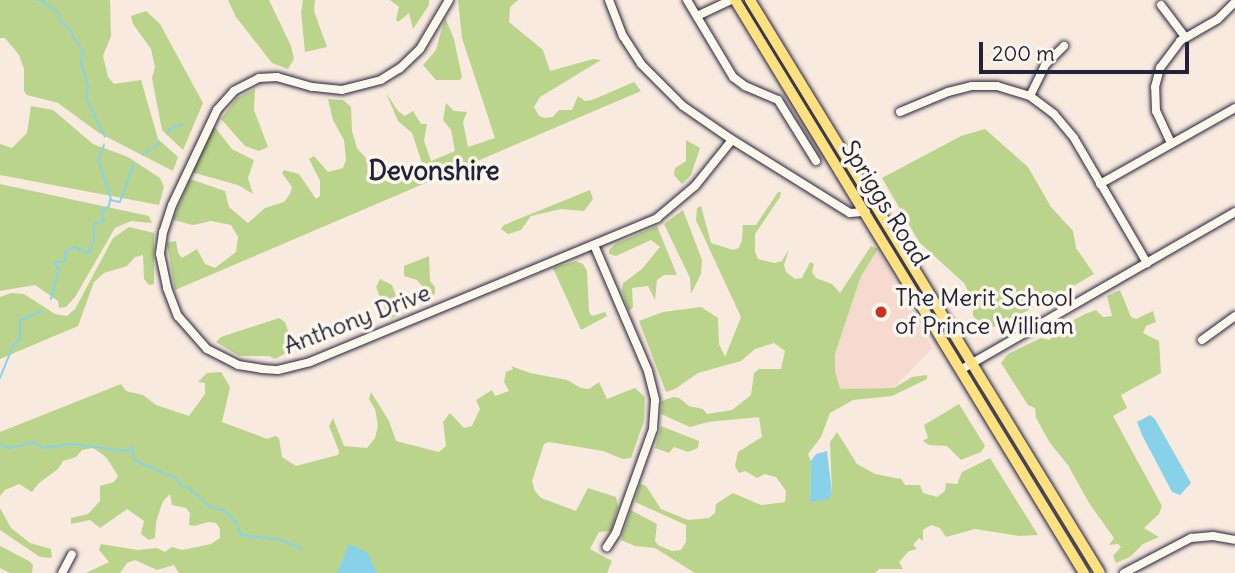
<!DOCTYPE html>
<html>
<head>
<meta charset="utf-8">
<style>
	body { margin:0 }
	#map { position:relative; width:1235px; height:573px; overflow:hidden; background:#f9eadf; font-family:Delius,sans-serif }
	div>[style] { position:absolute }
	[style*='--x'] { left:calc(var(--x)*1px); top:calc(var(--y)*1px); width:calc(var(--w)*1px); rotate:calc(var(--a)*1deg) }
	.built>* { inset:0; background:#f6dacf }
	.green>* { inset:0; background:#bad48b }
	.water>* { inset:0; background:#88d2e9 }
	.stream>* { height:2px; margin:-1px; padding:0 1px; transform-origin:1px; border-radius:1px; background:#88d2e9 }
	.roads { filter:drop-shadow(0 0 2px #22223b) drop-shadow(0 0 2px #22223b) }
	.minor>* { height:8px; margin:-4px; padding:0 4px; transform-origin:4px; border-radius:4px; background:#fbf7ec }
	.major>* { height:10px; margin:-5px; padding:0 5px; transform-origin:5px; border-radius:5px; background:#fde080 }
	.dots>* { width:19px; height:19px; translate:-50% -50%; box-sizing:border-box; border:4px solid #fbf7ec; border-radius:50% }
	span { translate:-50% -50%; white-space:nowrap; text-align:center; line-height:1.15; -webkit-text-stroke:7px #fbf7ec; paint-order:stroke }
	.street-label { font-size:24px; color:#22223b }
	.poi-label { font-size:24px; color:#22223b }
	.left { translate:0 -50%; text-align:left }
	.neighbourhood-label { font-size:26px; color:#22223b; font-weight:700 }
	.scale { position:absolute; left:979px; top:42px; width:210px; height:32px; box-sizing:border-box; border:4px solid #22223b; border-top:0; padding-left:9px; font-size:21px; line-height:24px; white-space:nowrap; color:#22223b; -webkit-text-stroke:5px #fbf7ec; paint-order:stroke }
</style>
</head>
<body>
<div id="map">
	<div class="built">
		<div style="clip-path:polygon(878px 249px,932px 348px,894px 388px,834px 390px,835px 354px,861px 276px)"></div>
	</div>
	<div class="green">
		<div style="clip-path:polygon(0 0,110px 0,111px 36px,103px 56px,108px 77px,114px 84px,141px 80px,158px 139px,178px 157px,173px 171px,99px 133px,58px 103px,27px 95px,24px 91px,24px 69px,19px 55px,5px 38px,0 38px)"></div>
		<div style="clip-path:polygon(228px 0,269px 0,291px 46px,294px 59px,288px 69px,272px 63px,236px 17px)"></div>
		<div style="clip-path:polygon(303px 0,315px 0,314px 11px,327px 47px,305px 52px,301px 12px)"></div>
		<div style="clip-path:polygon(390px 0,429px 0,429px 5px,413px 29px,409px 13px,398px 22px,396px 20px,399px 7px)"></div>
		<div style="clip-path:polygon(458px 0,518px 0,510px 7px,509px 22px,543px 50px,550px 71px,593px 59px,601px 60px,540px 97px,534px 107px,539px 116px,544px 118px,553px 117px,559px 110px,572px 110px,578px 96px,585px 101px,592px 100px,634px 82px,641px 91px,175px 290px,167px 243px,176px 241px,178px 253px,182px 258px,197px 249px,205px 264px,215px 268px,236px 252px,238px 237px,231px 225px,211px 221px,193px 225px,173px 220px,190px 179px,225px 191px,229px 207px,248px 223px,265px 208px,284px 202px,290px 194px,292px 187px,282px 173px,284px 170px,299px 174px,316px 199px,320px 196px,320px 181px,309px 159px,314px 156px,328px 172px,343px 168px,346px 160px,344px 140px,333px 120px,328px 99px,343px 100px,351px 107px,352px 131px,357px 148px,387px 182px,423px 166px,412px 133px,398px 121px,386px 93px,398px 111px,405px 116px,413px 111px,421px 124px,427px 124px,424px 141px,431px 161px,455px 151px,451px 130px,443px 120px,446px 103px,454px 111px,467px 112px,463px 122px,468px 147px,495px 138px,462px 38px)"></div>
		<div style="clip-path:polygon(146px 11px,160px 24px,203px 103px,183px 150px,162px 130px,152px 78px,155px 67px,151px 49px,133px 24px,131px 16px)"></div>
		<div style="clip-path:polygon(445px 17px,454px 39px,462px 77px,460px 80px,436px 80px,423px 65px,436px 50px)"></div>
		<div style="clip-path:polygon(255px 89px,254px 110px,268px 147px,259px 151px,245px 146px,221px 119px,237px 98px)"></div>
		<div style="clip-path:polygon(31px 106px,53px 110px,93px 144px,128px 157px,160px 178px,164px 187px,159px 205px,0 175px,0 144px,12px 148px,27px 133px)"></div>
		<div style="clip-path:polygon(214px 126px,232px 149px,254px 160px,248px 178px,253px 194px,238px 185px,191px 172px)"></div>
		<div style="clip-path:polygon(985px 129px,1028px 167px,1051px 207px,1073px 231px,1076px 248px,1094px 274px,1046px 302px,983px 332px,973px 315px,973px 302px,964px 283px,919px 242px,882px 178px,961px 136px)"></div>
		<div style="clip-path:polygon(686px 140px,700px 148px,691px 175px,682px 184px,674px 175px,675px 168px,686px 161px)"></div>
		<div style="clip-path:polygon(0 184px,149px 216px,152px 223px,131px 221px,115px 228px,75px 297px,66px 307px,59px 308px,58px 301px,35px 285px,0 291px)"></div>
		<div style="clip-path:polygon(590px 190px,593px 199px,584px 211px,561px 209px,531px 216px,521px 230px,508px 234px,501px 229px,504px 225px)"></div>
		<div style="clip-path:polygon(778px 192px,781px 192px,780px 197px,755px 234px,755px 252px,758px 259px,774px 263px,782px 261px,789px 249px,784px 265px,786px 272px,795px 279px,802px 278px,810px 262px,814px 264px,812px 272px,816px 278px,832px 284px,840px 293px,871px 246px,878px 249px,861px 276px,835px 354px,835px 371px,840px 389px,894px 388px,912px 377px,927px 375px,927px 379px,892px 396px,853px 400px,830px 413px,821px 437px,808px 454px,811px 461px,810px 502px,832px 493px,830px 442px,837px 432px,857px 464px,875px 474px,901px 479px,905px 485px,920px 485px,923px 493px,937px 497px,945px 491px,946px 483px,957px 484px,962px 472px,990px 458px,1038px 535px,1019px 536px,975px 529px,946px 537px,940px 528px,931px 525px,923px 530px,923px 541px,919px 538px,913px 545px,917px 549px,909px 551px,899px 562px,903px 569px,879px 569px,875px 573px,695px 573px,655px 548px,635px 546px,621px 540px,631px 510px,657px 524px,655px 541px,658px 545px,672px 551px,681px 550px,686px 542px,686px 525px,635px 502px,640px 484px,646px 486px,661px 509px,688px 520px,709px 518px,715px 513px,716px 504px,733px 493px,761px 505px,785px 502px,786px 491px,776px 477px,765px 474px,757px 478px,745px 471px,739px 473px,735px 466px,738px 452px,762px 437px,759px 417px,708px 422px,690px 427px,661px 414px,662px 401px,673px 397px,679px 398px,689px 406px,703px 409px,707px 414px,732px 410px,751px 395px,754px 373px,759px 369px,781px 369px,785px 351px,774px 343px,755px 349px,741px 361px,698px 373px,675px 389px,666px 392px,639px 321px,663px 312px,701px 307px,718px 318px,719px 344px,725px 357px,741px 317px,696px 220px,697px 208px,701px 206px,711px 243px,733px 250px,739px 248px,742px 240px,743px 225px,756px 225px)"></div>
		<div style="clip-path:polygon(683px 210px,702px 260px,701px 274px,691px 294px,690px 278px,664px 224px)"></div>
		<div style="clip-path:polygon(657px 226px,677px 275px,664px 275px,657px 280px,655px 300px,648px 286px,632px 288px,633px 307px,629px 311px,622px 291px,623px 283px,642px 269px,660px 247px,651px 240px,616px 256px,609px 254px,609px 250px,615px 244px)"></div>
		<div style="clip-path:polygon(129px 227px,154px 233px,154px 284px,149px 285px,144px 279px,143px 255px,135px 257px,127px 266px,104px 273px,94px 282px,78px 326px,0 359px,0 297px,11px 293px,24px 294px,55px 314px,67px 316px,75px 309px,113px 238px)"></div>
		<div style="clip-path:polygon(429px 256px,430px 281px,435px 287px,435px 294px,430px 296px,417px 280px,404px 276px,404px 266px)"></div>
		<div style="clip-path:polygon(576px 261px,583px 264px,587px 271px,589px 312px,592px 316px,605px 312px,607px 316px,581px 330px,553px 268px)"></div>
		<div style="clip-path:polygon(380px 279px,392px 285px,399px 304px,399px 315px,389px 319px,376px 287px)"></div>
		<div style="clip-path:polygon(1120px 290px,1131px 317px,1136px 319px,1153px 311px,1156px 322px,1146px 326px,1143px 333px,1159px 341px,1161px 373px,1121px 395px,1127px 408px,1113px 416px,1162px 506px,1159px 514px,1144px 528px,1159px 537px,1143px 544px,1130px 557px,1116px 563px,1113px 556px,1121px 547px,1118px 544px,1109px 545px,1114px 538px,1089px 503px,1068px 465px,1050px 443px,1036px 418px,1035px 408px,1028px 405px,1001px 363px,1008px 354px,1041px 338px,1050px 340px,1057px 329px,1085px 314px,1096px 310px,1103px 317px,1112px 316px,1107px 296px)"></div>
		<div style="clip-path:polygon(279px 318px,285px 322px,294px 349px,275px 359px,269px 356px,239px 356px,216px 342px,221px 337px)"></div>
		<div style="clip-path:polygon(511px 366px,530px 373px,567px 380px,581px 388px,589px 389px,599px 382px,607px 399px,635px 388px,645px 397px,644px 421px,631px 458px,623px 459px,603px 451px,549px 442px,544px 444px,532px 481px,535px 491px,541px 498px,576px 511px,588px 488px,616px 497px,618px 507px,611px 531px,599px 532px,590px 549px,612px 561px,607px 573px,179px 573px,174px 565px,157px 570px,135px 560px,127px 563px,120px 573px,86px 573px,109px 562px,99px 550px,101px 544px,138px 550px,157px 548px,165px 552px,172px 547px,182px 550px,211px 544px,220px 538px,220px 529px,216px 523px,208px 522px,195px 526px,189px 525px,190px 513px,186px 508px,172px 505px,170px 494px,163px 501px,156px 522px,155px 538px,149px 540px,141px 534px,144px 521px,127px 509px,100px 528px,90px 520px,71px 524px,71px 518px,88px 514px,100px 501px,100px 486px,114px 482px,118px 476px,106px 457px,93px 448px,82px 450px,76px 457px,63px 461px,58px 469px,39px 483px,32px 492px,19px 484px,5px 490px,0 496px,0 432px,121px 384px,126px 391px,143px 395px,156px 405px,189px 416px,205px 394px,205px 383px,198px 382px,207px 373px,221px 372px,230px 387px,222px 422px,267px 439px,275px 436px,279px 438px,282px 457px,296px 466px,338px 455px,339px 451px,329px 426px,333px 418px,344px 446px,367px 448px,375px 438px,378px 426px,375px 409px,369px 399px,371px 392px,389px 421px,396px 441px,439px 452px,446px 446px,443px 422px,450px 413px,464px 428px,472px 426px,480px 409px,476px 400px,492px 390px,495px 396px,509px 391px,504px 382px,506px 372px,513px 369px)"></div>
		<div style="clip-path:polygon(959px 404px,985px 446px,981px 452px,961px 460px,947px 446px,929px 445px,923px 441px,928px 438px,924px 425px)"></div>
		<div style="clip-path:polygon(661px 426px,699px 441px,698px 448px,688px 452px,674px 447px,669px 453px,655px 448px)"></div>
		<div style="clip-path:polygon(0 508px,11px 528px,30px 543px,51px 549px,52px 558px,40px 557px,0 530px)"></div>
		<div style="clip-path:polygon(0 546px,29px 561px,33px 565px,32px 573px,10px 573px,0 568px)"></div>
	</div>
	<div class="water">
		<div style="clip-path:polygon(1150px 415px,1155px 419px,1191px 483px,1180px 495px,1172px 492px,1142px 435px,1137px 422px)"></div>
		<div style="clip-path:polygon(827px 451px,832px 493px,829px 499px,810px 502px,811px 461px,816px 454px)"></div>
		<div style="clip-path:polygon(349px 544px,367px 552px,377px 573px,337px 573px)"></div>
	</div>
	<div class="stream">
		<div style="--x:35;--y:0;--w:6;--a:0"></div>
		<div style="--x:41;--y:0;--w:22;--a:36"></div>
		<div style="--x:59;--y:13;--w:8;--a:83"></div>
		<div style="--x:60;--y:21;--w:9;--a:36"></div>
		<div style="--x:67;--y:26;--w:31;--a:59"></div>
		<div style="--x:83;--y:53;--w:10;--a:101"></div>
		<div style="--x:81;--y:63;--w:24;--a:73"></div>
		<div style="--x:88;--y:86;--w:12;--a:99"></div>
		<div style="--x:86;--y:98;--w:43;--a:64"></div>
		<div style="--x:168;--y:133;--w:4;--a:-63"></div>
		<div style="--x:170;--y:129;--w:13;--a:-23"></div>
		<div style="--x:104;--y:145;--w:15;--a:113"></div>
		<div style="--x:98;--y:159;--w:42;--a:72"></div>
		<div style="--x:143;--y:155;--w:20;--a:-37"></div>
		<div style="--x:51;--y:299;--w:31;--a:-75"></div>
		<div style="--x:59;--y:269;--w:8;--a:-130"></div>
		<div style="--x:54;--y:263;--w:11;--a:-10"></div>
		<div style="--x:65;--y:261;--w:9;--a:-90"></div>
		<div style="--x:65;--y:252;--w:11;--a:-27"></div>
		<div style="--x:75;--y:247;--w:14;--a:25"></div>
		<div style="--x:88;--y:253;--w:13;--a:-63"></div>
		<div style="--x:94;--y:241;--w:17;--a:-90"></div>
		<div style="--x:94;--y:224;--w:10;--a:-17"></div>
		<div style="--x:104;--y:221;--w:10;--a:-107"></div>
		<div style="--x:101;--y:211;--w:9;--a:-32"></div>
		<div style="--x:109;--y:206;--w:6;--a:-81"></div>
		<div style="--x:110;--y:200;--w:10;--a:11"></div>
		<div style="--x:120;--y:202;--w:41;--a:-70.3"></div>
		<div style="--x:0;--y:378;--w:35;--a:-68"></div>
		<div style="--x:13;--y:346;--w:11;--a:-49"></div>
		<div style="--x:20;--y:338;--w:18;--a:-90"></div>
		<div style="--x:20;--y:320;--w:24;--a:-22"></div>
		<div style="--x:0;--y:444;--w:10;--a:24"></div>
		<div style="--x:9;--y:448;--w:26;--a:-13"></div>
		<div style="--x:34;--y:442;--w:11;--a:34"></div>
		<div style="--x:43;--y:448;--w:28;--a:-8"></div>
		<div style="--x:71;--y:444;--w:56;--a:7.1"></div>
		<div style="--x:127;--y:451;--w:6;--a:-39"></div>
		<div style="--x:132;--y:447;--w:13;--a:81"></div>
		<div style="--x:134;--y:460;--w:48;--a:23.4"></div>
		<div style="--x:178;--y:479;--w:6;--a:72"></div>
		<div style="--x:180;--y:485;--w:9;--a:18"></div>
		<div style="--x:189;--y:488;--w:30;--a:42"></div>
		<div style="--x:211;--y:508;--w:13;--a:9"></div>
		<div style="--x:224;--y:510;--w:18;--a:45"></div>
		<div style="--x:237;--y:523;--w:13;--a:72"></div>
		<div style="--x:241;--y:535;--w:40;--a:7.1"></div>
		<div style="--x:281;--y:540;--w:22;--a:22"></div>
	</div>
	<div class="roads">
		<div class="minor">
			<div style="--x:449;--y:0;--w:57;--a:120.6"></div>
			<div style="--x:420;--y:49;--w:28;--a:136"></div>
			<div style="--x:400;--y:68;--w:22;--a:148"></div>
			<div style="--x:381;--y:80;--w:40;--a:165.6"></div>
			<div style="--x:342;--y:90;--w:30;--a:-174"></div>
			<div style="--x:312;--y:87;--w:36;--a:-164"></div>
			<div style="--x:277;--y:77;--w:18;--a:177"></div>
			<div style="--x:259;--y:78;--w:28;--a:153"></div>
			<div style="--x:234;--y:91;--w:25;--a:132"></div>
			<div style="--x:217;--y:110;--w:105;--a:115.3"></div>
			<div style="--x:172;--y:205;--w:28;--a:108"></div>
			<div style="--x:163;--y:232;--w:22;--a:98"></div>
			<div style="--x:160;--y:254;--w:35;--a:78"></div>
			<div style="--x:167;--y:288;--w:30;--a:69"></div>
			<div style="--x:178;--y:316;--w:44;--a:48.7"></div>
			<div style="--x:207;--y:349;--w:35;--a:27"></div>
			<div style="--x:238;--y:365;--w:24;--a:9"></div>
			<div style="--x:262;--y:369;--w:16;--a:4"></div>
			<div style="--x:278;--y:370;--w:33;--a:-14"></div>
			<div style="--x:310;--y:362;--w:376;--a:-22.5"></div>
			<div style="--x:657;--y:218;--w:50;--a:-40.1"></div>
			<div style="--x:695;--y:186;--w:59;--a:-51.2"></div>
			<div style="--x:609;--y:0;--w:39;--a:69"></div>
			<div style="--x:623;--y:36;--w:33;--a:57"></div>
			<div style="--x:641;--y:64;--w:59;--a:45"></div>
			<div style="--x:683;--y:106;--w:58;--a:34.5"></div>
			<div style="--x:731;--y:139;--w:140;--a:31.9"></div>
			<div style="--x:850;--y:213;--w:16;--a:-4"></div>
			<div style="--x:687;--y:0;--w:90;--a:59.1"></div>
			<div style="--x:733;--y:77;--w:15;--a:37"></div>
			<div style="--x:745;--y:86;--w:36;--a:23"></div>
			<div style="--x:778;--y:100;--w:72;--a:58.1"></div>
			<div style="--x:1161;--y:5;--w:40;--a:53"></div>
			<div style="--x:697;--y:16;--w:38;--a:-25"></div>
			<div style="--x:1030;--y:96;--w:34;--a:-64"></div>
			<div style="--x:1045;--y:65;--w:27;--a:-45"></div>
			<div style="--x:900;--y:112;--w:52;--a:-22.6"></div>
			<div style="--x:948;--y:92;--w:25;--a:-14"></div>
			<div style="--x:972;--y:86;--w:25;--a:0"></div>
			<div style="--x:997;--y:86;--w:34;--a:17"></div>
			<div style="--x:1030;--y:96;--w:30;--a:37"></div>
			<div style="--x:1054;--y:114;--w:31;--a:50"></div>
			<div style="--x:1074;--y:138;--w:145;--a:59.7"></div>
			<div style="--x:1171;--y:143;--w:35;--a:-115"></div>
			<div style="--x:1156;--y:111;--w:24;--a:-92"></div>
			<div style="--x:1155;--y:87;--w:20;--a:-75"></div>
			<div style="--x:1160;--y:68;--w:34;--a:-53"></div>
			<div style="--x:1180;--y:41;--w:44;--a:-30.1"></div>
			<div style="--x:1218;--y:19;--w:24;--a:-45"></div>
			<div style="--x:1100;--y:184;--w:155;--a:-29.4"></div>
			<div style="--x:594;--y:245;--w:137;--a:66.8"></div>
			<div style="--x:648;--y:371;--w:30;--a:76"></div>
			<div style="--x:655;--y:400;--w:29;--a:94"></div>
			<div style="--x:653;--y:429;--w:110;--a:109.6"></div>
			<div style="--x:616;--y:533;--w:17;--a:123"></div>
			<div style="--x:1202;--y:340;--w:41;--a:-36"></div>
			<div style="--x:962;--y:369;--w:315;--a:-29.9"></div>
			<div style="--x:62;--y:573;--w:21;--a:-62"></div>
			<div style="--x:1124;--y:573;--w:76;--a:-27.6"></div>
			<div style="--x:1191;--y:538;--w:22;--a:-5"></div>
			<div style="--x:1213;--y:536;--w:22;--a:10"></div>
		</div>
		<div class="major">
			<div style="--x:735;--y:0;--w:671;--a:58.66"></div>
			<div style="--x:750;--y:0;--w:671;--a:58.58"></div>
		</div>
	</div>
	<div class="dots">
		<div style="left:881px;top:312px;background:#c8321e"></div>
	</div>
	<div class="street-label">
		<span style="left:885px;top:203px;rotate:58deg">Spriggs Road</span>
		<span style="left:357px;top:319px;rotate:-21deg">Anthony Drive</span>
	</div>
	<div class="poi-label">
		<span class="left" style="left:895px;top:312px">The Merit School<br>of Prince William</span>
	</div>
	<div class="neighbourhood-label">
		<span style="left:434px;top:171px">Devonshire</span>
	</div>
	<div class="scale">200 m</div>
</div>
</body>
</html>
